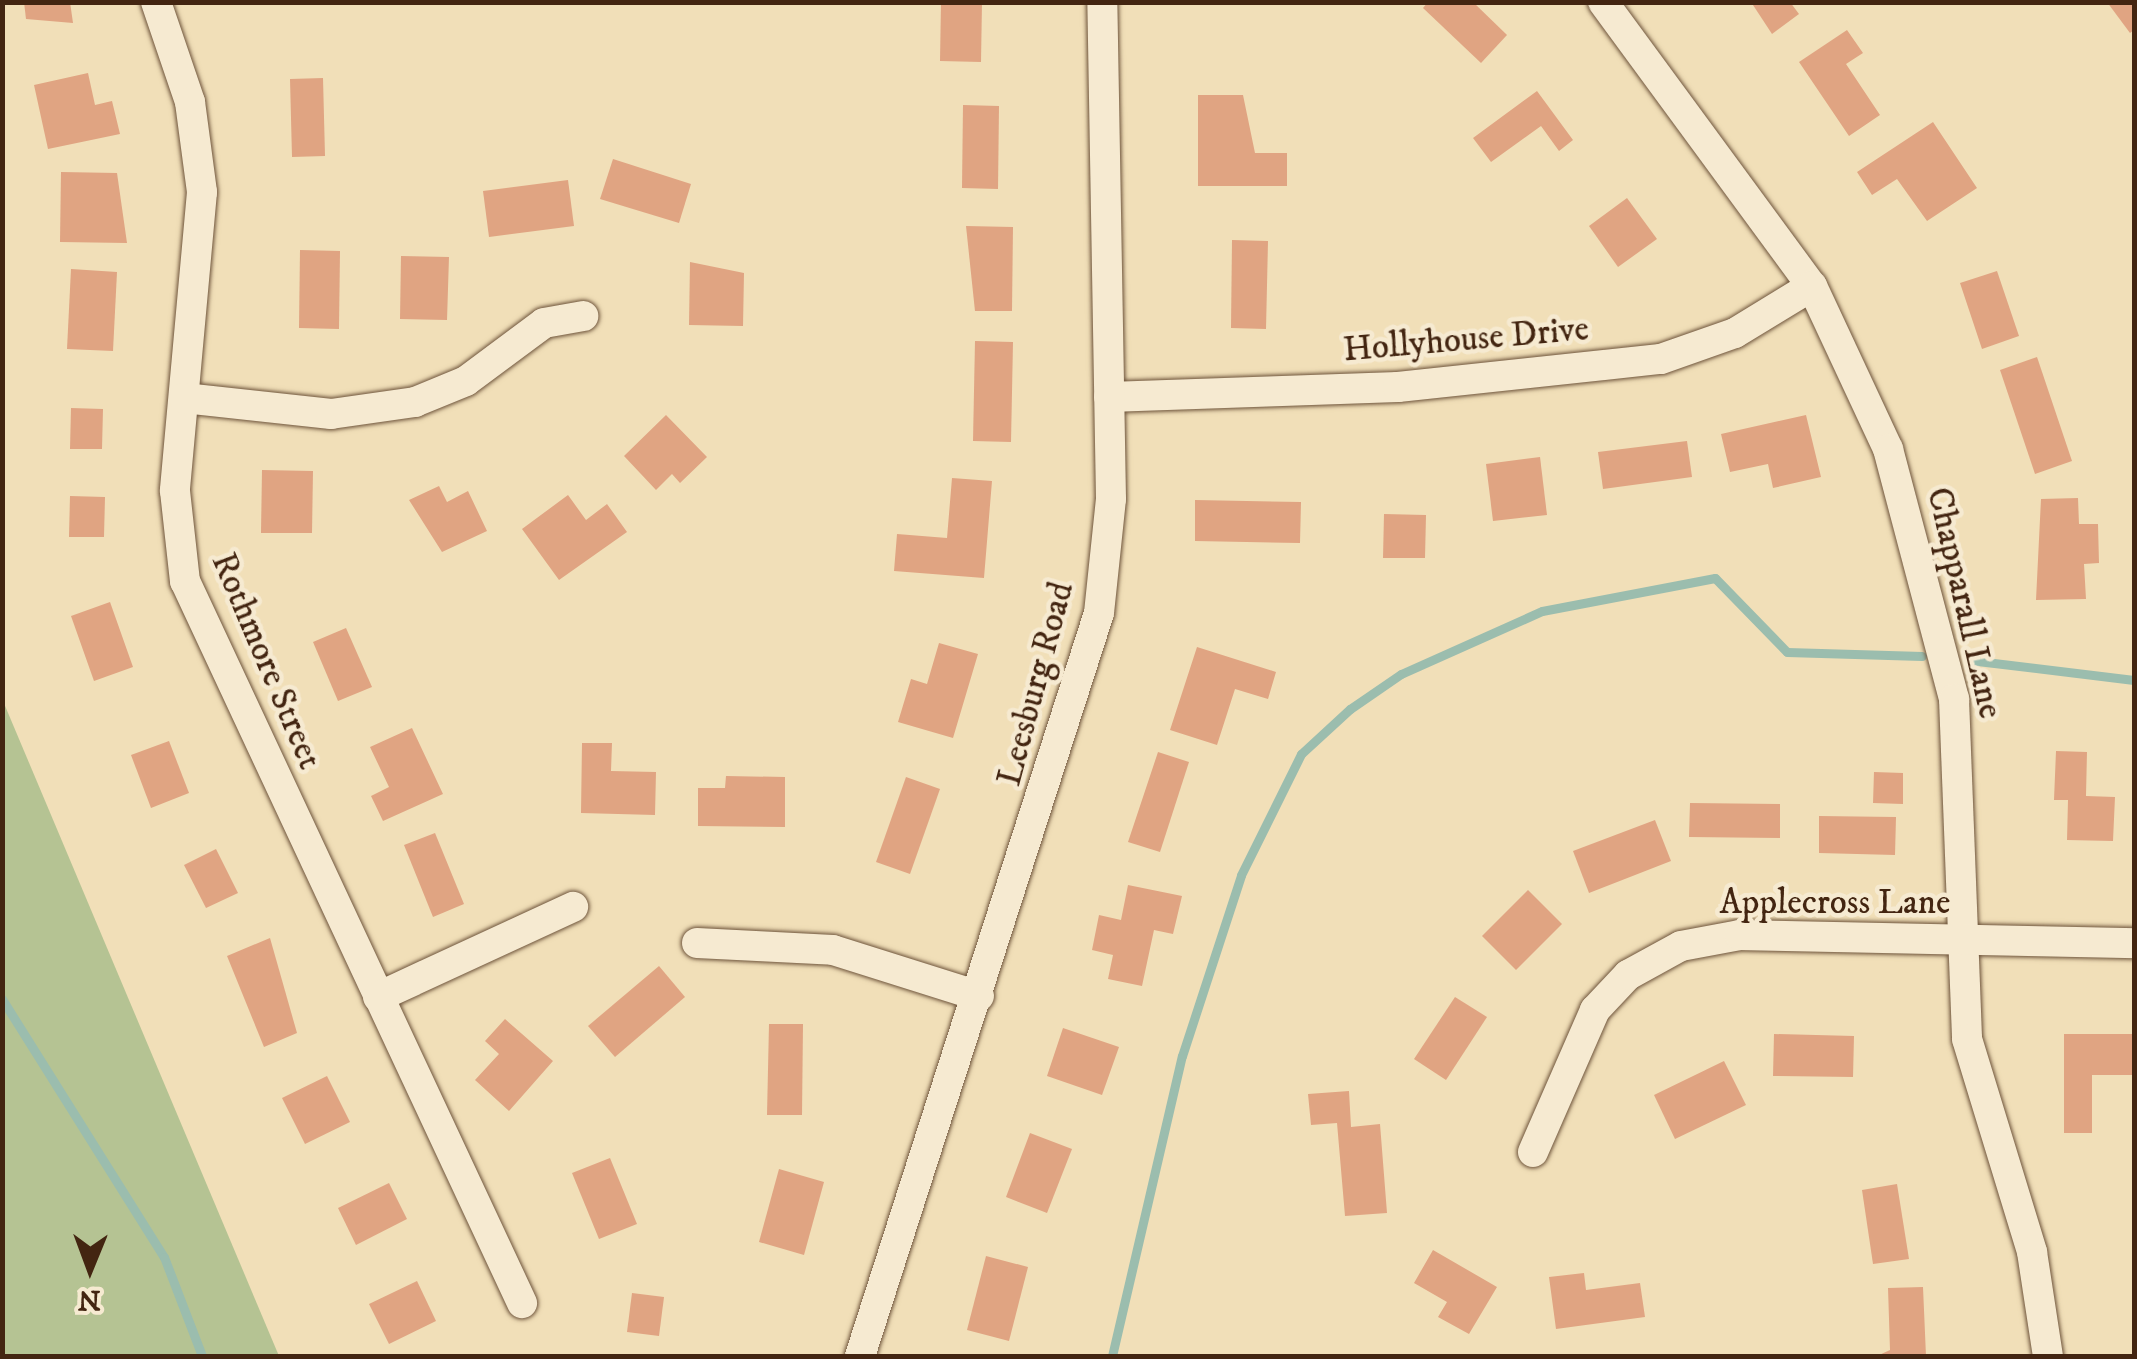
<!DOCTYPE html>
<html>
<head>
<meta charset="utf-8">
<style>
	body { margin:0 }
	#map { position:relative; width:2137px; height:1359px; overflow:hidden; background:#f1dfb8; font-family:"IM FELL DW Pica",serif }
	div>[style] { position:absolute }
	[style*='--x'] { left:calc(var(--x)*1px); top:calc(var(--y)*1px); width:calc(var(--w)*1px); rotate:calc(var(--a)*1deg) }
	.green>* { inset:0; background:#b5c393 }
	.stream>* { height:9px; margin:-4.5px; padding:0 4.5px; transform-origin:4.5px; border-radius:4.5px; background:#9bbdae }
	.building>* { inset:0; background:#e0a482 }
	.roads { filter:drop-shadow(0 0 2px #6e543b) drop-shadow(0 0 2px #6e543b) }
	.street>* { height:30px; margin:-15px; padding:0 15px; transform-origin:15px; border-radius:15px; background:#f6ead1 }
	span { translate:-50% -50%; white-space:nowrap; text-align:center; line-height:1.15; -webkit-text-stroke:9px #f6ead1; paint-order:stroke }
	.street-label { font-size:35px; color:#432511 }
	.frame { position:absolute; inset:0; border:5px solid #432511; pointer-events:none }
	.north { position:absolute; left:40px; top:1219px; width:100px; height:100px; -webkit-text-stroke:8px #f6ead1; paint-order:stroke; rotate:181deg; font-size:28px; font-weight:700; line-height:40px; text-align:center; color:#432511 }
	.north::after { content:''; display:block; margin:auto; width:35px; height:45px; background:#432511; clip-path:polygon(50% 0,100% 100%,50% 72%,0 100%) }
</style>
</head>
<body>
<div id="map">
	<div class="green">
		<div style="clip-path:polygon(2px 701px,3px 701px,279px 1356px,3px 1356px)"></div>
	</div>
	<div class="stream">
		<div style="--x:1969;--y:660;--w:166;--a:6.9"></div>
		<div style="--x:2;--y:999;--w:305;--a:57.9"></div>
		<div style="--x:164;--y:1257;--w:106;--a:69"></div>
		<div style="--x:1112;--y:1356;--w:308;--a:-76.9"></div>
		<div style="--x:1182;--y:1056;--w:190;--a:-71.9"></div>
		<div style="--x:1241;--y:875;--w:135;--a:-63.6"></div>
		<div style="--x:1301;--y:754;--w:67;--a:-42.6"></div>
		<div style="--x:1350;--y:709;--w:62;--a:-34.5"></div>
		<div style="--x:1401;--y:674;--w:154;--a:-24.1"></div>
		<div style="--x:1542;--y:611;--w:176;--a:-10.8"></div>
		<div style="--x:1715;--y:578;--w:103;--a:45.8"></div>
		<div style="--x:1787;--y:652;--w:135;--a:1.7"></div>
	</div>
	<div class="building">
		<div style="clip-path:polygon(24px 2px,70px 2px,73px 23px,26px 19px)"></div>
		<div style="clip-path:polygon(941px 2px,982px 2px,981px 62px,940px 61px)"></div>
		<div style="clip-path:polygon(1428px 2px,1473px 2px,1507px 35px,1481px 63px,1423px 8px)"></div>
		<div style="clip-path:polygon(1751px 2px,1790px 2px,1799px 14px,1772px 34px)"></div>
		<div style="clip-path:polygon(2107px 2px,2134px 2px,2134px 30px,2130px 33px)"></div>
		<div style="clip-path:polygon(1847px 30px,1863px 53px,1846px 64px,1880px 115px,1849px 136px,1799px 62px)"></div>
		<div style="clip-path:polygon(88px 73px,95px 105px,112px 101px,120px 134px,48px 149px,34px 85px)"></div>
		<div style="clip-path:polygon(323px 78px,325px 156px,292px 157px,290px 79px)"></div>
		<div style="clip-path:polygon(1537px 91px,1573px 140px,1559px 151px,1541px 126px,1491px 162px,1473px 138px)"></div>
		<div style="clip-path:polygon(1198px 95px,1243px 95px,1255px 153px,1287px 153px,1287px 186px,1198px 186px)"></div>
		<div style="clip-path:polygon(963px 105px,999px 106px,998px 189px,962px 188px)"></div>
		<div style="clip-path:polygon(1933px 122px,1977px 188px,1927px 221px,1897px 179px,1872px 195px,1857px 172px)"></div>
		<div style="clip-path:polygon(613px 159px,691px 184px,679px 223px,600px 199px)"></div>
		<div style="clip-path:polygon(61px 172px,117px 173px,127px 243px,60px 242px)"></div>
		<div style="clip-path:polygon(568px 180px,574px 226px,489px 237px,483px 191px)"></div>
		<div style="clip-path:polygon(1627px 198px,1657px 239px,1618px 267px,1589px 226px)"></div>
		<div style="clip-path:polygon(966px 226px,1013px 227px,1012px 311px,975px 311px)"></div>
		<div style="clip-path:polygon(1232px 240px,1268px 241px,1266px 329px,1231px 328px)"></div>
		<div style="clip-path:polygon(300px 250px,340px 251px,339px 329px,299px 328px)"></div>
		<div style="clip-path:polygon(401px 256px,449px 257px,447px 320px,400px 319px)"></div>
		<div style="clip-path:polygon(690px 262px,744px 273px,743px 326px,689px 325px)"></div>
		<div style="clip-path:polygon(71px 269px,117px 272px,113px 351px,67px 349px)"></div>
		<div style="clip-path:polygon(1997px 271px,2019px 336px,1982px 349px,1960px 283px)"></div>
		<div style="clip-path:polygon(975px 341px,1013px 342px,1011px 442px,973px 441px)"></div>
		<div style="clip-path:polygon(2037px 357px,2072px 461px,2035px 474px,2000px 370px)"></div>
		<div style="clip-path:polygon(71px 408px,103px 409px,102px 449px,70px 449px)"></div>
		<div style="clip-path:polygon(666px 415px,707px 457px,680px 483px,672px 474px,656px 490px,624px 456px)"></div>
		<div style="clip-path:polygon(1806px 415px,1821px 477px,1773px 488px,1768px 464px,1730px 472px,1721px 434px)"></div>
		<div style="clip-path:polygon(1687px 441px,1692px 477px,1603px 489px,1598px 452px)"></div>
		<div style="clip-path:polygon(1540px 457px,1547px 515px,1493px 521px,1486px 464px)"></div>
		<div style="clip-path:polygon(262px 470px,313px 471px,312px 533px,261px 533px)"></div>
		<div style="clip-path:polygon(952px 478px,992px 481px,984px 578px,894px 571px,897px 534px,947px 538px)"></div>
		<div style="clip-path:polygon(439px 486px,447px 502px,468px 491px,487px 531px,442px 552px,409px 500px)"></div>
		<div style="clip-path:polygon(568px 495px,586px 520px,607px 504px,627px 532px,559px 580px,522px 529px)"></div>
		<div style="clip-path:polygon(70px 496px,105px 497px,104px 537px,69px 537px)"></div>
		<div style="clip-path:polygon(2078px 498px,2079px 524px,2098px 524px,2099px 563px,2084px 564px,2086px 599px,2036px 600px,2041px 499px)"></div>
		<div style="clip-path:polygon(1195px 500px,1301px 502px,1300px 543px,1195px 541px)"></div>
		<div style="clip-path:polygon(1384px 514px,1426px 515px,1425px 558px,1383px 558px)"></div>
		<div style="clip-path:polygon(110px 602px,133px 667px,94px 681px,71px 616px)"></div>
		<div style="clip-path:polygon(346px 628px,372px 687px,338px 701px,313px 642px)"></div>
		<div style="clip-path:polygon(939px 643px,978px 654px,953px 738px,898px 722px,911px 679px,927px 684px)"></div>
		<div style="clip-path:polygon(1197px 647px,1276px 672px,1268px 699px,1235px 689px,1217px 745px,1170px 730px)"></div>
		<div style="clip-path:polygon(412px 728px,443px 794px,383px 821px,371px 796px,389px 787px,370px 747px)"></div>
		<div style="clip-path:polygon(169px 741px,189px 793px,151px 808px,131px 755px)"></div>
		<div style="clip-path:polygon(582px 743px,612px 743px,611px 771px,656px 772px,655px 815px,581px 813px)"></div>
		<div style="clip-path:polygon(2056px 751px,2087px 752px,2086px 796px,2115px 797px,2113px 841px,2067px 840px,2068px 800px,2054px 800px)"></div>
		<div style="clip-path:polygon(1158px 752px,1189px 762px,1160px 852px,1128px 842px)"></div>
		<div style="clip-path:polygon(1874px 772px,1903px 773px,1903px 804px,1873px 803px)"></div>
		<div style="clip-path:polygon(726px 776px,785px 777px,785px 827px,698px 826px,698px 788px,725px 788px)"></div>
		<div style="clip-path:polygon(906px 777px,940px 789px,910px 874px,876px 862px)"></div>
		<div style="clip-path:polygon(1690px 803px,1780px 804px,1780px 838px,1689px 837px)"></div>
		<div style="clip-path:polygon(1819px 816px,1896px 817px,1895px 855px,1819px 853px)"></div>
		<div style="clip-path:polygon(1655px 820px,1671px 861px,1589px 893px,1573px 851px)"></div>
		<div style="clip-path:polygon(435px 833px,464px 904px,433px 917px,404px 845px)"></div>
		<div style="clip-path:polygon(216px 849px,238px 893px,206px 908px,184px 865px)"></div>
		<div style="clip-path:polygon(1128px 885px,1182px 896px,1173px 934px,1154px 930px,1142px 986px,1108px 979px,1113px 955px,1092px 950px,1099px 915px,1121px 920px)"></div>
		<div style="clip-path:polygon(1528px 890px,1562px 924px,1516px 970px,1482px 936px)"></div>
		<div style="clip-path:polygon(270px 938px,297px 1033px,264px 1047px,227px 956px)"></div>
		<div style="clip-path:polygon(659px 966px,685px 997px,615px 1057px,588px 1026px)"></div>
		<div style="clip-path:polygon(1455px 997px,1487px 1017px,1446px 1080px,1414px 1059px)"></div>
		<div style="clip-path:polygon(505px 1019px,553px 1061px,509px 1111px,475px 1080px,499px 1054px,485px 1041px)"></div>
		<div style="clip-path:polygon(769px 1024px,803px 1024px,802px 1115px,767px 1115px)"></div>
		<div style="clip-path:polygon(1063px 1028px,1119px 1047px,1102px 1095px,1047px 1076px)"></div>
		<div style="clip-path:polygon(1774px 1034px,1854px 1036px,1853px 1077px,1773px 1076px)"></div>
		<div style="clip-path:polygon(2064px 1034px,2134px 1034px,2134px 1075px,2092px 1075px,2092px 1133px,2064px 1133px)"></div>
		<div style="clip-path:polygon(1724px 1061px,1746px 1105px,1675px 1139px,1654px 1095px)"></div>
		<div style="clip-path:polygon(327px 1076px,350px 1122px,305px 1144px,282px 1098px)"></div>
		<div style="clip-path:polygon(1349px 1091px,1351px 1127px,1380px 1124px,1387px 1213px,1345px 1216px,1337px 1123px,1311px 1125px,1308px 1094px)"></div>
		<div style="clip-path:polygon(1030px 1133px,1072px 1149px,1047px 1213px,1006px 1197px)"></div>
		<div style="clip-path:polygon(610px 1158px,637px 1224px,599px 1239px,572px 1173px)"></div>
		<div style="clip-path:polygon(779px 1169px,824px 1182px,804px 1255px,759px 1242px)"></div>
		<div style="clip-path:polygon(389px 1183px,407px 1219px,356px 1245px,338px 1208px)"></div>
		<div style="clip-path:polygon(1897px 1184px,1909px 1259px,1873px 1264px,1862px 1190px)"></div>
		<div style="clip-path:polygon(1433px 1250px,1497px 1287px,1469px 1334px,1438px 1317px,1447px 1302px,1414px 1283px)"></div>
		<div style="clip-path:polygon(986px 1256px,1028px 1267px,1009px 1341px,967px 1330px)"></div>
		<div style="clip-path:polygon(1584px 1273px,1586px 1290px,1640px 1283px,1645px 1317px,1556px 1329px,1549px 1277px)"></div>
		<div style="clip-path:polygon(417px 1281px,436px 1321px,389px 1344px,369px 1304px)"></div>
		<div style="clip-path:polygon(1923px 1287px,1926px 1356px,1877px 1356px,1890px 1350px,1888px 1288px)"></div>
		<div style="clip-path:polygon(632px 1293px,664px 1297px,659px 1336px,627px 1332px)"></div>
	</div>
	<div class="roads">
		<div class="street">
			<div style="--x:156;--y:2;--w:106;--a:71.2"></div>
			<div style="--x:190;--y:102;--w:91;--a:82.4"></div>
			<div style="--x:202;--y:192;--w:300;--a:95.2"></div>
			<div style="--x:175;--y:491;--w:91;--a:83.7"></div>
			<div style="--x:185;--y:581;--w:797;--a:64.98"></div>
			<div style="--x:1603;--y:2;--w:353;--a:53.7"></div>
			<div style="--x:1812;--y:286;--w:180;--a:65"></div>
			<div style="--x:1888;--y:449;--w:259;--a:75.2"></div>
			<div style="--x:1954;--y:699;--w:340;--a:87.8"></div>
			<div style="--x:1967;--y:1039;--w:223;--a:73"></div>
			<div style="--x:2032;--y:1252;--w:105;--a:81.3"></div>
			<div style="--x:1109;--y:397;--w:289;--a:-2"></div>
			<div style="--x:1398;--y:387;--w:264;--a:-6.1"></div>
			<div style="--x:1661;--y:359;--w:78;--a:-19.4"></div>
			<div style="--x:1735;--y:333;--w:90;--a:-31.4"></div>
			<div style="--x:184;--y:398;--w:148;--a:6.2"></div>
			<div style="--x:331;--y:414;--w:85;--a:-8.1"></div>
			<div style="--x:415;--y:402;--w:55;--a:-22.4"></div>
			<div style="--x:466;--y:381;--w:97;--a:-36.6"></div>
			<div style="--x:544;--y:323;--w:40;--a:-10"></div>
			<div style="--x:697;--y:943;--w:136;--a:2.9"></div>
			<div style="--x:833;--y:950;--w:153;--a:17.5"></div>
			<div style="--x:378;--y:997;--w:215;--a:-24.8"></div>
			<div style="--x:1533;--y:1152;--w:155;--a:-66.4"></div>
			<div style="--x:1595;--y:1010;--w:48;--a:-46.7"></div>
			<div style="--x:1628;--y:975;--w:60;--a:-28.7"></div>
			<div style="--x:1681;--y:946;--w:60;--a:-10.6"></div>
			<div style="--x:1740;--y:935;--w:394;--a:1.2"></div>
			<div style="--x:860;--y:1356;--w:780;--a:-72.17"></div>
			<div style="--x:1099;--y:613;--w:115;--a:-84"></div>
			<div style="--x:1111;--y:499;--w:497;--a:-91"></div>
		</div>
	</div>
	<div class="street-label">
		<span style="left:1466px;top:340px;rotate:-5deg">Hollyhouse Drive</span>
		<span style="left:1964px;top:603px;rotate:77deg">Chapparall Lane</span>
		<span style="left:266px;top:661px;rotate:67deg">Rothmore Street</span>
		<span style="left:1036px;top:684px;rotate:-75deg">Leesburg Road</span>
		<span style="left:1835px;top:903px">Applecross Lane</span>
	</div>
	<div class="frame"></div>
	<div class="north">N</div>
</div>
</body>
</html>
